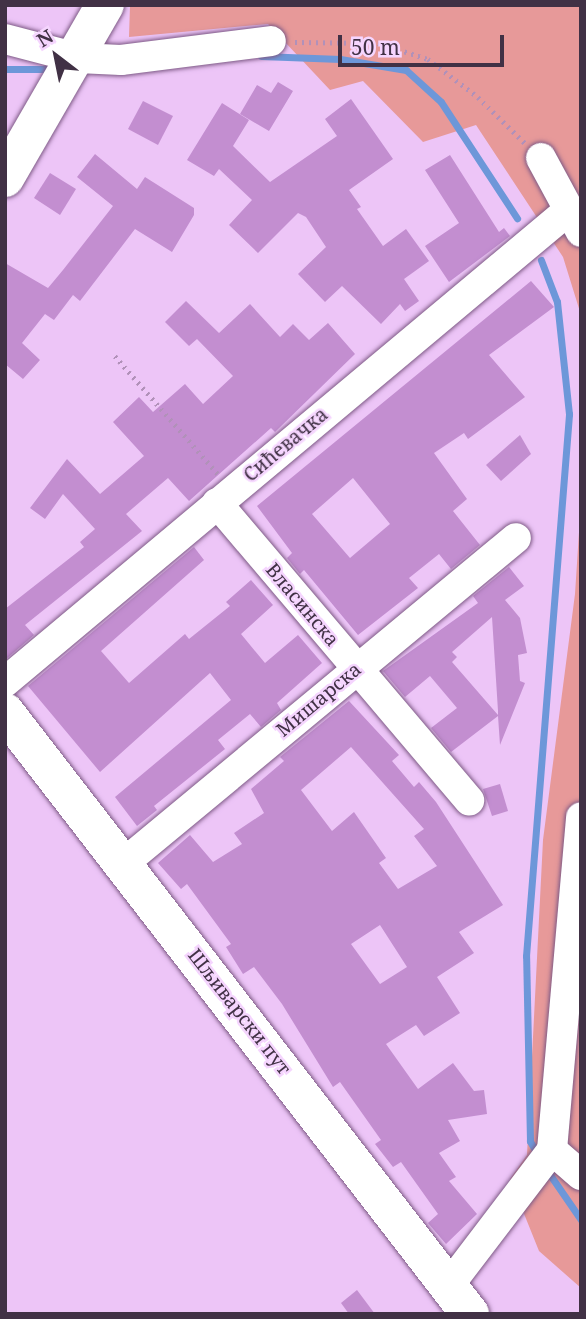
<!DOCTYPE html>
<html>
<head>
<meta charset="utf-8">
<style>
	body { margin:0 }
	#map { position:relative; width:586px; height:1319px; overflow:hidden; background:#edc5f7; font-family:"Noto Serif",serif }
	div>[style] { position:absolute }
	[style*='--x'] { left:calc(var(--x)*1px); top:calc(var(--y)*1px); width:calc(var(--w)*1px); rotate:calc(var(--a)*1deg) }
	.green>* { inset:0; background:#e79999 }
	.stream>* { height:7px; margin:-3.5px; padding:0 3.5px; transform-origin:3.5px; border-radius:3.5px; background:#6d97d9 }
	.building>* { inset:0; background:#c38ed0 }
	.path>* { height:4.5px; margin-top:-2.25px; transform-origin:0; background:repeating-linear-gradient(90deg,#b191b9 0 2px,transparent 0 7px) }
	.roads { filter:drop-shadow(0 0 2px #7e5a86) drop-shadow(0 0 2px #7e5a86) }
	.minor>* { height:30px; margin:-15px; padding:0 15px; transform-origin:15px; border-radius:15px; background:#fff }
	.major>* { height:38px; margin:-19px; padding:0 19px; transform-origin:19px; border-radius:19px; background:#fff }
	span { translate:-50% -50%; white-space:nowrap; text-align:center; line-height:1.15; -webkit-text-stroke:5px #f5d5fe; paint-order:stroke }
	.street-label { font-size:19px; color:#413145 }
	.frame { position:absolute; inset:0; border:7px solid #413145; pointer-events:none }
	.north { position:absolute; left:21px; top:21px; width:70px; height:70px; -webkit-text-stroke:5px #f5d5fe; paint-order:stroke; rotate:328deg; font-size:19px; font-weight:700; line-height:28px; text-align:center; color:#413145 }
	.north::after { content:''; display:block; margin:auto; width:24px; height:32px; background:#413145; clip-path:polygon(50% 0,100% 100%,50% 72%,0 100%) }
	.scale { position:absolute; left:338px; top:35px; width:166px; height:32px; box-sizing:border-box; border:4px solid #413145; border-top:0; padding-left:9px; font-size:21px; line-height:24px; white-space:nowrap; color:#413145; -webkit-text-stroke:5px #f5d5fe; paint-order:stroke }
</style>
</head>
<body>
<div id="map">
	<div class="green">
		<div style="clip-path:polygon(130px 5px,581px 5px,581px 315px,563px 257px,476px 125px,423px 142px,363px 81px,330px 90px,268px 24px,129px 37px)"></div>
		<div style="clip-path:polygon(581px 501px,581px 1288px,539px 1251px,510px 1179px,527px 1155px,543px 840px,575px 594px)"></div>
	</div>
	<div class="stream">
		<div style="--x:261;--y:56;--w:79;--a:2.2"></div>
		<div style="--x:340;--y:59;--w:67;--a:9.5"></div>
		<div style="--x:406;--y:70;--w:47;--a:42.4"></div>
		<div style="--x:441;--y:102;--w:139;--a:56.8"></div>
		<div style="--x:5;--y:69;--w:49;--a:0"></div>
		<div style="--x:538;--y:1155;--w:16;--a:-120"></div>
		<div style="--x:530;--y:1141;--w:185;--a:-91.2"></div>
		<div style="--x:526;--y:956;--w:544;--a:-85.46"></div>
		<div style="--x:569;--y:414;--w:113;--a:-96.1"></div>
		<div style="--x:557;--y:302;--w:45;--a:-110.9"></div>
		<div style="--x:546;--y:1169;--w:62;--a:55.5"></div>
	</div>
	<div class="building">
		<div style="clip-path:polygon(278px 82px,293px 91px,269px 131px,240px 114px,257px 85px,271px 93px)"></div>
		<div style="clip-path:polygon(351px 99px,393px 159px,349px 190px,361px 207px,357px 209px,383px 246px,406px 229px,429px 261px,404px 279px,419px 301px,405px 311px,400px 304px,381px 324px,342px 286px,325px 302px,298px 274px,326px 247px,306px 217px,298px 213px,258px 253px,229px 225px,252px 200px,219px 169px,214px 176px,187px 160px,222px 103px,249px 120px,233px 146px,270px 182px,337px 136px,325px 119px)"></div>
		<div style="clip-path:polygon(143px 101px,173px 116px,158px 145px,128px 129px)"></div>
		<div style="clip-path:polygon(95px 154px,137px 189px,145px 177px,194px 208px,194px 215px,172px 252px,135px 229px,80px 301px,73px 295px,54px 320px,45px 314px,22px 343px,40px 360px,23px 379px,5px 364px,5px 263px,48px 288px,63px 270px,113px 206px,77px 177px)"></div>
		<div style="clip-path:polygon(450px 155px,499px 232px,504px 228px,510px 236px,449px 282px,425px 246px,459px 223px,425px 170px)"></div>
		<div style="clip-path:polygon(50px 173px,76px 189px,60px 215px,34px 198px)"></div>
		<div style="clip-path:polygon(evenodd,531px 281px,554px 307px,489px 355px,525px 397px,468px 439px,464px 433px,434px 453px,467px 499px,453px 511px,480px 545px,451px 569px,439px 554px,409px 578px,418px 588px,358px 635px,304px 570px,300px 574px,287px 558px,292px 553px,257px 506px,531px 281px,353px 478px,390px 524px,350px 558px,312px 514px,353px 478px)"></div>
		<div style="clip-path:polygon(186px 301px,219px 333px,250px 304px,280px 337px,293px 324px,309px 340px,328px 323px,355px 354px,275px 432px,271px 428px,189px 501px,168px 478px,126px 514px,142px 531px,25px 625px,34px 635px,6px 659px,5px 609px,84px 547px,80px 542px,95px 529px,63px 494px,45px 519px,30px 508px,67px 459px,100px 494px,144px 456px,113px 422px,139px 397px,153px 412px,185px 384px,203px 404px,233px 376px,197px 339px,189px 346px,165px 322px)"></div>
		<div style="clip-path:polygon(520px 435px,531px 454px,501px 481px,486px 465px)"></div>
		<div style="clip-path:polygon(194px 547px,204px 560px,101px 651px,129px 683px,185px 634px,189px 639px,230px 606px,226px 602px,251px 580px,273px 605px,241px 634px,265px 663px,298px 635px,322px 663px,277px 703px,281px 710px,261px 727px,250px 714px,218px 740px,225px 749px,154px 806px,157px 810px,137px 826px,115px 797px,231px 700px,210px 673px,100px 772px,28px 686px)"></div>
		<div style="clip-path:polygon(evenodd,509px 567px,524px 586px,505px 600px,520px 618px,527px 653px,518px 655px,520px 681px,525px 683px,500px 745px,498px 716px,451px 752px,431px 728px,457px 708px,430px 676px,405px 697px,383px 671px,478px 603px,473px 596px,509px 567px,492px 617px,498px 711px,498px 715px,452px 662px,457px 657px,452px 652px,492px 617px)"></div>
		<div style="clip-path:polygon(evenodd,349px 701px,399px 755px,392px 761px,414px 787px,419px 782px,436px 802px,503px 905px,459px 932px,474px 953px,437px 977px,460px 1013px,424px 1036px,416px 1025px,386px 1044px,418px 1089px,453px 1063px,474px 1091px,484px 1090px,487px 1114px,448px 1120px,460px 1141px,439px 1153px,456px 1177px,449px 1181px,477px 1214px,446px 1244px,428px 1223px,438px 1214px,401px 1162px,393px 1167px,375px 1144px,381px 1140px,340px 1082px,333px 1087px,282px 1004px,254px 967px,243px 974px,226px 947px,231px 944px,187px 884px,181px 889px,158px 863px,190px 835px,213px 862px,242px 844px,234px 833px,264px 813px,251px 789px,284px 761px,280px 757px,349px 701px,351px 747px,424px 829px,414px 836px,437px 866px,398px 889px,379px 863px,386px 858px,354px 812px,332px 831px,301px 790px,351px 747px,349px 701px,380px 925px,407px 967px,380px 984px,351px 944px,380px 925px)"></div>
		<div style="clip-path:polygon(500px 784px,508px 811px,492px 816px,483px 789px)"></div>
		<div style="clip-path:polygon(357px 1290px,375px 1314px,349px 1314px,341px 1303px)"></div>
	</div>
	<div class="path">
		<div style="--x:295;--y:42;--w:83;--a:0.7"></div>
		<div style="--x:378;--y:43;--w:52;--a:17.7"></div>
		<div style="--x:428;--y:59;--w:63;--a:37.2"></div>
		<div style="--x:478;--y:97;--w:66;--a:44.4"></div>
		<div style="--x:115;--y:356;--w:157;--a:48.9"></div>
	</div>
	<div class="roads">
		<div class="minor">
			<div style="--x:5;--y:39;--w:75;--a:14.6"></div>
			<div style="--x:78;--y:58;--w:43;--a:2.7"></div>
			<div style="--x:121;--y:60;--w:151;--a:-7.2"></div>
			<div style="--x:541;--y:158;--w:84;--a:61.6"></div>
			<div style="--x:217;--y:503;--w:390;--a:49.7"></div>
			<div style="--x:5;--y:682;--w:735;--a:-39.93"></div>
			<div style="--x:124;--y:863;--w:509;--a:-39.66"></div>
			<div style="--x:552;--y:1150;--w:38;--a:41"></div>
			<div style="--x:450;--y:1284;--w:168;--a:-52.7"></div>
			<div style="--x:552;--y:1150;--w:334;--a:-85"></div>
		</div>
		<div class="major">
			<div style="--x:5;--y:178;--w:200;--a:-60"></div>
			<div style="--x:5;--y:712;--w:761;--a:52.32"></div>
		</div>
	</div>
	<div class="street-label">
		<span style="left:286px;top:445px;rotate:-40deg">Сићевачка</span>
		<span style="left:302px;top:605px;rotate:50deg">Власинска</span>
		<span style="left:319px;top:700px;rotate:-40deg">Мишарска</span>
		<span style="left:239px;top:1012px;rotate:52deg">Шљиварски пут</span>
	</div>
	<div class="frame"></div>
	<div class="north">N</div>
	<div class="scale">50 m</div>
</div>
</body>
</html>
